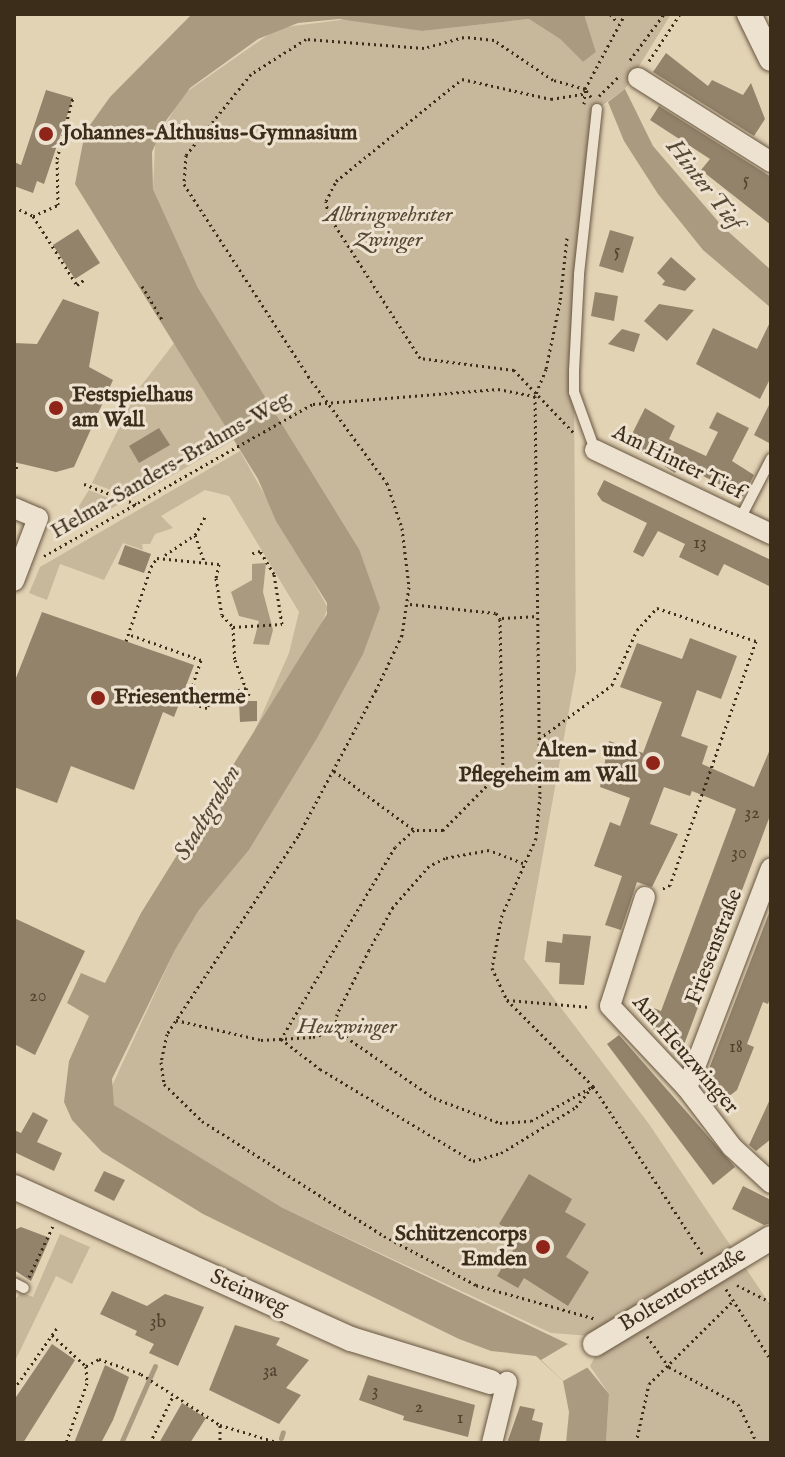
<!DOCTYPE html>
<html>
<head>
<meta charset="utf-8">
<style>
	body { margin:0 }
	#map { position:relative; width:785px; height:1457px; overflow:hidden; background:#e3d3b5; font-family:"IM FELL English",serif }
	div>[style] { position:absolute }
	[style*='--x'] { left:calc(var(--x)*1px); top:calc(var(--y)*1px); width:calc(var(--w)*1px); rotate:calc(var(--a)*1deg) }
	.green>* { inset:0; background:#c7b79b }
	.water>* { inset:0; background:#aa9b80 }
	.pier>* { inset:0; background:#e3d3b5 }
	.stream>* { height:5px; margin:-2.5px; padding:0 2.5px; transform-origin:2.5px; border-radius:2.5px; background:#aa9b80 }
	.building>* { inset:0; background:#93836b }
	.path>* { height:3px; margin-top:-1.5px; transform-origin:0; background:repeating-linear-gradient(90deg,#3c2d1a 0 2px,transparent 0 6px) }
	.roads { filter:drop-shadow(0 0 2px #665641) drop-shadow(0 0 2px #665641) }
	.service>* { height:10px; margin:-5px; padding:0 5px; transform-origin:5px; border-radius:5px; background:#ede2cf }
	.minor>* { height:20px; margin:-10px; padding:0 10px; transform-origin:10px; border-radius:10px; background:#ede2cf }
	.tertiary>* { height:24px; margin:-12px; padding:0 12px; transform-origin:12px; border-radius:12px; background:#ede2cf }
	.dots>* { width:22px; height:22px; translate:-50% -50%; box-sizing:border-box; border:4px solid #ede2cf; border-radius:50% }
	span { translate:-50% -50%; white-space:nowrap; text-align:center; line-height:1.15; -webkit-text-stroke:6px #ede2cf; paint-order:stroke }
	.number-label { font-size:18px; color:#52422e }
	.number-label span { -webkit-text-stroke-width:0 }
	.poi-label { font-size:22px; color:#3c2d1a; font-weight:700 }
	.left { translate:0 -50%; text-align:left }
	.right { translate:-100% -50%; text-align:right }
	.park-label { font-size:22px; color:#584934; font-style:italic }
	.street-label { font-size:22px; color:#3c2d1a }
	.water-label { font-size:24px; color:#584834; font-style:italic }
	.frame { position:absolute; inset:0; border:16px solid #3c2d1a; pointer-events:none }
</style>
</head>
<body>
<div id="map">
	<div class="green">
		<div style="clip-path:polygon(584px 14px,671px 14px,625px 89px,597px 109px,574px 392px,576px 671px,524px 959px,649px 1124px,771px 1306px,771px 1443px,606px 1443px,609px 1394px,590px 1366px,605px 1337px,551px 1333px,281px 1207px,152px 1132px,114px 1105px,111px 1088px,175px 950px,199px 910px,249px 850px,316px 740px,359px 549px,198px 288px,153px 189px,155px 144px,182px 95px,278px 28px,348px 19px,422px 31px,529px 19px,560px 39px,583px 62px,596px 52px)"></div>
		<div style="clip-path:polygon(175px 342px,234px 440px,133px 498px,92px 483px,137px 391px)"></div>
		<div style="clip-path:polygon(240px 451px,328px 608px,314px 641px,248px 746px,289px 653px,299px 612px,229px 496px,205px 490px,161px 516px,173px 528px,155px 534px,150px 544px,142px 544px,143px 550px,123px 543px,104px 580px,60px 564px,47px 600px,29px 593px,40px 567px)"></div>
		<div style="clip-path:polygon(89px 490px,121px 503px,88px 522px,74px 514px)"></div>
		<div style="clip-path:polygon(60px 1234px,90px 1247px,72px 1284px,56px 1276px,14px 1363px,14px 1301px,21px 1292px,33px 1297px)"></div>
	</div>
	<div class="water">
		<div style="clip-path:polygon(192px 14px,584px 14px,596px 52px,583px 62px,560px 39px,529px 19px,422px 31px,339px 19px,298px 23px,258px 39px,190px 88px,165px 122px,152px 152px,153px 189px,198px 288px,359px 549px,380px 608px,363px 654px,316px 740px,249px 850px,199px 910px,175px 950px,112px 1079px,114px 1105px,281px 1207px,568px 1344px,609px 1394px,606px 1443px,566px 1443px,569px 1412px,563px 1381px,536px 1356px,491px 1351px,459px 1339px,203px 1214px,102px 1152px,72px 1120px,64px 1102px,69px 1061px,89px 1016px,67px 1003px,81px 973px,105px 983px,141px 913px,327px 614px,327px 603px,276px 521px,258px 479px,75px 184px,85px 132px,110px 97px)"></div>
		<div style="clip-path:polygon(625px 89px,653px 146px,722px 226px,771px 270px,771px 308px,703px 250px,658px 194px,624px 141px,608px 102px)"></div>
		<div style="clip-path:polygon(266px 563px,263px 592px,273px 630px,269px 645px,253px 644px,259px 621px,239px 616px,231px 592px,252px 580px,252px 564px)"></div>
	</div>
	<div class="pier">
		<div style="clip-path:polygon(568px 1344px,590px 1366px,563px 1381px,541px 1360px)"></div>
	</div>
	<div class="stream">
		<div style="--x:281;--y:1438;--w:6;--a:-72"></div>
		<div style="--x:121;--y:1443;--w:84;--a:-66.2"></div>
	</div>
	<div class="building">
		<div style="clip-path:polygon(666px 53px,708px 86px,712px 80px,743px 95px,751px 83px,765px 119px,754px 136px,653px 72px)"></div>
		<div style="clip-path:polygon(46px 90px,73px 98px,44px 184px,37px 181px,33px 193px,14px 186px,14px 162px,21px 165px)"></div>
		<div style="clip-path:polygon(659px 106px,771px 177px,771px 225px,701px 170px,710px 159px,650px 120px)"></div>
		<div style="clip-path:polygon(78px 229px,100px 263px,75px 279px,53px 245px)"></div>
		<div style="clip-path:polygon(610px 230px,634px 237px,623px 273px,599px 266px)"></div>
		<div style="clip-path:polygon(671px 257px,696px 279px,685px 291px,662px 285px,665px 281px,657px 273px)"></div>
		<div style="clip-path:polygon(595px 292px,618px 296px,614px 321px,591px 316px)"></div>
		<div style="clip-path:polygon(63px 299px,99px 312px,89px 367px,113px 380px,74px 467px,56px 472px,14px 462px,14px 343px,37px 344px)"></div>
		<div style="clip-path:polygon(659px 304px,694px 310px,667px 341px,644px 321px)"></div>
		<div style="clip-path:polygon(771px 320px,771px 377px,760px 399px,696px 364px,713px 328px,757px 349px)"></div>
		<div style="clip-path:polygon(622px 329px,640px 334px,634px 352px,608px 344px)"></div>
		<div style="clip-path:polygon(771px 401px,771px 444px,754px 435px)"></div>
		<div style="clip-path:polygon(645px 408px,675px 426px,669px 439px,706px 456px,718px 432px,709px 428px,717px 412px,749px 428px,732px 461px,754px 475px,743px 496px,679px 464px,675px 473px,628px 442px)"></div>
		<div style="clip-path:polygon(159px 428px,170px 445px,139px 463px,129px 446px)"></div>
		<div style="clip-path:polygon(604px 480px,771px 560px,771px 587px,724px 564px,718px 576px,679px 557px,685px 544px,658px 531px,643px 557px,633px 552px,647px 523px,602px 501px,597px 494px)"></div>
		<div style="clip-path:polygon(125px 545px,151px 554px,144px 573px,118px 564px)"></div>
		<div style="clip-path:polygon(42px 612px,194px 665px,174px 717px,163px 712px,134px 790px,71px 766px,57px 803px,14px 787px,14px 683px)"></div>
		<div style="clip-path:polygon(690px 638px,737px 656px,721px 699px,697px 690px,681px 736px,708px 746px,702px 764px,754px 787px,771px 747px,771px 813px,679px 1058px,640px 1014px,651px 1007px,661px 1011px,736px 809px,692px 791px,690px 796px,664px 787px,650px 824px,678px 834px,652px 887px,637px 882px,621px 930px,605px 925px,622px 876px,594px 866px,610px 822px,620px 826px,630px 798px,600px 787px,609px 741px,643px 753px,662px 702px,620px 687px,637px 643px,682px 659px)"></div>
		<div style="clip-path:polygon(239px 701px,257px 701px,257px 721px,240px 722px)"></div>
		<div style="clip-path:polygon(771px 908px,771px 995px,768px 1004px,763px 1002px,747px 1044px,754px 1047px,737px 1090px,717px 1106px,702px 1087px)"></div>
		<div style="clip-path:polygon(14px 918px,85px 951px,35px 1055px,14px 1044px)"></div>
		<div style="clip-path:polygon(563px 934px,591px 936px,584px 985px,559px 984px,560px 963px,545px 962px,547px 941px,562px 943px)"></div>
		<div style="clip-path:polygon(619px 1035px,735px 1167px,713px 1185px,607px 1044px)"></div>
		<div style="clip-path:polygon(771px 1097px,771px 1139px,756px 1151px,749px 1145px)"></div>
		<div style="clip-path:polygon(33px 1112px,48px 1120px,37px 1142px,62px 1153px,54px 1171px,14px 1152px,14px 1130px,21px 1133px)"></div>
		<div style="clip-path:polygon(104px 1171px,125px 1180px,114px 1201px,94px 1191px)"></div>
		<div style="clip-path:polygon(529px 1174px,572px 1199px,565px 1212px,586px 1224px,566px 1257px,589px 1272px,568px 1306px,524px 1278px,518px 1288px,497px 1276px,521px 1237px,499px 1224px)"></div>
		<div style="clip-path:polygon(743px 1186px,771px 1200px,771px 1223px,764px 1225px,732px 1209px)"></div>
		<div style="clip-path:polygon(21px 1227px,50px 1238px,31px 1281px,14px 1270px,14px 1230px)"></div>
		<div style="clip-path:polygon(112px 1291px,147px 1306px,165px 1294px,204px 1307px,178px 1366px,149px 1353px,154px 1344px,135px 1335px,137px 1331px,100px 1314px)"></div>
		<div style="clip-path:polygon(235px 1325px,280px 1338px,276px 1345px,309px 1360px,286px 1388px,301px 1395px,279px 1424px,209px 1390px)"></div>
		<div style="clip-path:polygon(52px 1344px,75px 1360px,23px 1443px,14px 1443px,14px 1400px)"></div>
		<div style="clip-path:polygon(105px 1365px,129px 1377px,113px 1420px,101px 1443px,74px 1443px)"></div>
		<div style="clip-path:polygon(368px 1375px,475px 1405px,468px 1437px,403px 1420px,404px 1416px,359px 1400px)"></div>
		<div style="clip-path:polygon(182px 1403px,206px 1418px,190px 1443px,159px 1443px)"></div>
		<div style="clip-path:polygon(520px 1406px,535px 1409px,532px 1420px,543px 1423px,539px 1443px,507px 1443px)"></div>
	</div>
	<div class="path">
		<div style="--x:610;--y:14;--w:12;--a:48"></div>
		<div style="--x:630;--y:60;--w:57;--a:-53.5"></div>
		<div style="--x:649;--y:61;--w:56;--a:-56.6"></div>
		<div style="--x:599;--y:96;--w:28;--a:-45"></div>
		<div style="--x:591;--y:97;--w:10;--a:-127"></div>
		<div style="--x:585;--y:89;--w:33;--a:-164"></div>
		<div style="--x:553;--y:80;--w:71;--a:-145.9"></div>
		<div style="--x:494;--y:40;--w:30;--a:-174"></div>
		<div style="--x:464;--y:37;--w:41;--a:164.6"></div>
		<div style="--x:424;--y:48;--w:118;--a:-175.6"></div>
		<div style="--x:306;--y:39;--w:65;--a:147.5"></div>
		<div style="--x:251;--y:74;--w:104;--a:128.7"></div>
		<div style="--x:186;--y:155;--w:29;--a:94"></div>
		<div style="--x:184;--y:184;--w:229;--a:57.1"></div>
		<div style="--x:308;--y:376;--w:133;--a:53.6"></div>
		<div style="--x:387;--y:483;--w:47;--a:71.6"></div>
		<div style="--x:402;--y:528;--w:59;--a:83.2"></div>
		<div style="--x:409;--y:587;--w:49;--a:98.3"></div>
		<div style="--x:402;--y:635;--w:61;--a:115.3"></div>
		<div style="--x:376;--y:690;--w:166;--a:118.1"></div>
		<div style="--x:298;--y:836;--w:237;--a:123.5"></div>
		<div style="--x:167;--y:1034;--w:29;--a:102"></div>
		<div style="--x:161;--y:1062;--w:22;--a:82"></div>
		<div style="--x:164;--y:1084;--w:53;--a:44.2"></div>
		<div style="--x:202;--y:1121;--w:215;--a:32.3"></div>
		<div style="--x:384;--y:1236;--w:104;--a:28"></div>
		<div style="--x:476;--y:1285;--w:125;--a:15.8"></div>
		<div style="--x:584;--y:104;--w:15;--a:-86"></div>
		<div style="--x:585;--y:89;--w:85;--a:-61.9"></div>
		<div style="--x:14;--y:207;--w:21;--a:25"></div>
		<div style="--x:33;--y:216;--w:27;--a:-24"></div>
		<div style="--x:58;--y:205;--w:46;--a:-91.2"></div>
		<div style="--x:57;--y:159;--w:64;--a:-75.5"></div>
		<div style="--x:33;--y:216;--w:82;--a:57.5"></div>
		<div style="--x:77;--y:285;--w:10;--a:-37"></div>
		<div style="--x:567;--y:238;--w:64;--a:96.2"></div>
		<div style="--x:560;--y:302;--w:68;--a:101.8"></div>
		<div style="--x:546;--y:369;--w:29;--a:112"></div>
		<div style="--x:535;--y:396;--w:400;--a:89.3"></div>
		<div style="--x:540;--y:796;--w:42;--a:95.4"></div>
		<div style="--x:536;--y:838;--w:84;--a:113.8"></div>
		<div style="--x:502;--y:915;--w:54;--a:100.7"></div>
		<div style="--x:492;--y:968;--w:35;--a:65"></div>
		<div style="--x:507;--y:1000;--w:122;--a:45"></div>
		<div style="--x:593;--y:1086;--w:203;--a:56.9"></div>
		<div style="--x:142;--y:286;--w:39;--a:59"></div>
		<div style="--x:573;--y:432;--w:86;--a:-133.6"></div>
		<div style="--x:514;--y:370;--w:95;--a:-172.7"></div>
		<div style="--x:420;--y:358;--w:171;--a:-122.6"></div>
		<div style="--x:328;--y:214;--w:13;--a:-99"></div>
		<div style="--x:326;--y:201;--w:22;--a:-63"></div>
		<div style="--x:336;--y:181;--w:162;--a:-39"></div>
		<div style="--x:462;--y:79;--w:91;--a:12.7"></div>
		<div style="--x:551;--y:99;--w:33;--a:-9"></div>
		<div style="--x:14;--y:474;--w:12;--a:-70"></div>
		<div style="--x:84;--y:484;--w:56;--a:21"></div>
		<div style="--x:195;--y:535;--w:21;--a:-61"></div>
		<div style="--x:165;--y:555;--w:36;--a:-34"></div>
		<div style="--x:195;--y:535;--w:28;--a:71"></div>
		<div style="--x:44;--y:556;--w:309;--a:-29.5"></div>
		<div style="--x:313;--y:404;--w:186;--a:-4.6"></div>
		<div style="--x:498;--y:389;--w:38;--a:11"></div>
		<div style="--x:410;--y:604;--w:86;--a:6"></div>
		<div style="--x:496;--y:613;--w:7;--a:56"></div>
		<div style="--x:500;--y:619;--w:150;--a:88.9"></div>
		<div style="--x:503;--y:769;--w:86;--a:134.5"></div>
		<div style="--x:443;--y:830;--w:29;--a:180"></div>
		<div style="--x:414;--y:830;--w:25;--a:138"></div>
		<div style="--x:395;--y:847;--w:223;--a:120.7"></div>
		<div style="--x:281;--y:1039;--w:49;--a:37.6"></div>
		<div style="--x:320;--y:1069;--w:179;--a:31"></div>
		<div style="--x:473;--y:1161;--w:29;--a:-16"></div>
		<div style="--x:501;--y:1153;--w:88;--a:-31.5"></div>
		<div style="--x:576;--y:1107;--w:27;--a:-51"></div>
		<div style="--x:502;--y:618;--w:36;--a:-3"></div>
		<div style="--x:233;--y:627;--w:49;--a:-3.5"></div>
		<div style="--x:282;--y:624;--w:51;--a:-99.1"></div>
		<div style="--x:274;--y:574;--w:27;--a:-121"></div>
		<div style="--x:260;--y:551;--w:10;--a:163"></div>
		<div style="--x:126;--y:641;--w:78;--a:-71.3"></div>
		<div style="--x:151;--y:567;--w:11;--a:-56"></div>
		<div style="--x:157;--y:558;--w:62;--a:5.5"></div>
		<div style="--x:219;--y:564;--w:14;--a:102"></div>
		<div style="--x:216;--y:578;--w:37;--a:81"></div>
		<div style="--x:222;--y:615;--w:16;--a:47"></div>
		<div style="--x:233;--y:627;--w:33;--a:87"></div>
		<div style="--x:235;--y:660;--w:30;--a:69"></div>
		<div style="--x:246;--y:688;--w:37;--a:163"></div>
		<div style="--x:211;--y:699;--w:10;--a:114"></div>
		<div style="--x:207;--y:708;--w:21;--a:-163"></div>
		<div style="--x:187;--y:702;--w:44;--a:-71.6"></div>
		<div style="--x:201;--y:660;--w:77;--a:-160.4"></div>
		<div style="--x:246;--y:688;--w:10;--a:66"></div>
		<div style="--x:539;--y:739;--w:91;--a:-36.5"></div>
		<div style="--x:612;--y:685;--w:60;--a:-65.6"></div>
		<div style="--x:637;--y:630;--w:30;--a:-48"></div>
		<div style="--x:657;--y:608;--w:104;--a:18.4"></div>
		<div style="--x:756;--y:641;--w:259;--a:109.4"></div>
		<div style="--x:670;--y:885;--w:11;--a:153"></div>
		<div style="--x:334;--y:771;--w:99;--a:36.4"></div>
		<div style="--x:523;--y:863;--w:36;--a:-159"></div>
		<div style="--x:489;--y:850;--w:45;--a:169.7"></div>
		<div style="--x:445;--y:858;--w:18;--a:153"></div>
		<div style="--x:429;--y:866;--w:55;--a:131.3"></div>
		<div style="--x:393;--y:907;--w:49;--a:119.2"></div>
		<div style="--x:369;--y:950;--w:72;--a:116.6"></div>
		<div style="--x:337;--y:1014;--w:16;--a:94"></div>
		<div style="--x:336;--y:1030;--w:119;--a:34.8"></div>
		<div style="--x:434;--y:1098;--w:71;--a:20.7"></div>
		<div style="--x:500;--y:1123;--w:31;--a:-4"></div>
		<div style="--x:531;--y:1121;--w:68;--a:-29.2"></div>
		<div style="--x:507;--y:1000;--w:83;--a:4.8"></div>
		<div style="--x:176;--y:1020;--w:87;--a:13.2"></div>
		<div style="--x:261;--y:1040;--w:52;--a:-3.3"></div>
		<div style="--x:313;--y:1037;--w:24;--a:-17"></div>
		<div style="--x:29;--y:1277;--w:56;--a:-64.8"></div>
		<div style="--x:737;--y:1285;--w:38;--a:27"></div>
		<div style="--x:726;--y:1289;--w:84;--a:57.6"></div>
		<div style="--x:52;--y:1335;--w:46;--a:42.4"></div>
		<div style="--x:86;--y:1366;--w:17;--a:87"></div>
		<div style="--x:87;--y:1383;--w:64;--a:109.3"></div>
		<div style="--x:647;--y:1336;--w:38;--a:55"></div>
		<div style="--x:669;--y:1367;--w:78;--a:28.2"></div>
		<div style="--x:738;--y:1404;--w:43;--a:64"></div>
		<div style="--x:86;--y:1366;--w:15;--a:-28"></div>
		<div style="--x:99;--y:1359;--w:45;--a:19.7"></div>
		<div style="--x:141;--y:1374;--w:94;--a:32.8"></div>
		<div style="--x:220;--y:1425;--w:18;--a:90"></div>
		<div style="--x:14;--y:1389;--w:75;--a:-54.8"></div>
		<div style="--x:220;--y:1425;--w:63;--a:16.7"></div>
		<div style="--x:150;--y:1443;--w:52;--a:-63.9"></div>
		<div style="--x:636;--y:1443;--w:60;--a:-77.6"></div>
		<div style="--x:649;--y:1384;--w:118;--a:-44.7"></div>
	</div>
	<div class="roads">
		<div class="service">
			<div style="--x:595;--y:450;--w:62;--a:-109.9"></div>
			<div style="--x:574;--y:392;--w:21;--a:-90"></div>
			<div style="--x:574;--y:371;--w:97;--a:-87"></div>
			<div style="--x:579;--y:274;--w:166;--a:-83.8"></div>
			<div style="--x:740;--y:519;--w:68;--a:-62.7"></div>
			<div style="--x:14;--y:1283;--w:11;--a:27"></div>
		</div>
		<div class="minor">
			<div style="--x:638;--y:78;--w:157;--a:32.3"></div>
			<div style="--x:595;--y:450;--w:195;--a:25.5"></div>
			<div style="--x:14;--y:508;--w:26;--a:23"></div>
			<div style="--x:38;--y:518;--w:67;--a:110.9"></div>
			<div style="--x:645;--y:897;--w:114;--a:107.8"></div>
			<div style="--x:610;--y:1006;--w:112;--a:46.8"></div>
			<div style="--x:687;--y:1088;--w:74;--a:52.7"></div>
			<div style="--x:732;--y:1147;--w:53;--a:42.7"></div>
			<div style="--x:687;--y:1088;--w:235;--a:-69.1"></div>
			<div style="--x:492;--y:1443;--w:63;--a:-76.2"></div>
		</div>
		<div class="tertiary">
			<div style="--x:749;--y:14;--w:50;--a:63.9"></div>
			<div style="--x:14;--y:1187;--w:370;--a:24.3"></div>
			<div style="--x:351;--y:1339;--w:146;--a:17.1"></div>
			<div style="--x:595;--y:1344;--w:205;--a:-31.1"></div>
		</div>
	</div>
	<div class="dots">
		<div style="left:46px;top:134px;background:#8f2418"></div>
		<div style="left:56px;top:408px;background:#8f2418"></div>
		<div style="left:98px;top:698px;background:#8f2418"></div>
		<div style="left:653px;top:763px;background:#8f2418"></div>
		<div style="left:543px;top:1247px;background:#8f2418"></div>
	</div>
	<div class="number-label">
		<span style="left:746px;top:181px">5</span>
		<span style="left:617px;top:252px">5</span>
		<span style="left:700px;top:544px">13</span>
		<span style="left:752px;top:814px">32</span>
		<span style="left:739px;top:854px">30</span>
		<span style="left:38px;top:997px">20</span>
		<span style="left:736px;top:1048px">18</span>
		<span style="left:158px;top:1323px">3b</span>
		<span style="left:270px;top:1372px">3a</span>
		<span style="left:375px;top:1392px">3</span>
		<span style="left:419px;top:1408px">2</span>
		<span style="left:460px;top:1419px">1</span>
	</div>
	<div class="poi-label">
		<span class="left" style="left:62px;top:134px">Johannes-Althusius-Gymnasium</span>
		<span class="left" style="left:72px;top:408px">Festspielhaus<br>am Wall</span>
		<span class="left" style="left:114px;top:698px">Friesentherme</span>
		<span class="right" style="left:637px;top:763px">Alten- und<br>Pflegeheim am Wall</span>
		<span class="right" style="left:527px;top:1247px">Schützencorps<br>Emden</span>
	</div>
	<div class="park-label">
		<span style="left:388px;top:228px">Albringwehrster<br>Zwinger</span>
		<span style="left:347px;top:1028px">Heuzwinger</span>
	</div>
	<div class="street-label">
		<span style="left:678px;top:463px;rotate:26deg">Am Hinter Tief</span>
		<span style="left:171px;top:466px;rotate:-30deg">Helma-Sanders-Brahms-Weg</span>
		<span style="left:715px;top:947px;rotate:-69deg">Friesenstraße</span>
		<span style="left:685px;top:1055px;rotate:49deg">Am Heuzwinger</span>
		<span style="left:683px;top:1290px;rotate:-31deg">Boltentorstraße</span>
		<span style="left:249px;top:1293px;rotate:24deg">Steinweg</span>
	</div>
	<div class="water-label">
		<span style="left:704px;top:185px;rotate:52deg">Hinter Tief</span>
		<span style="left:208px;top:813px;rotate:-59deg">Stadtgraben</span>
	</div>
	<div class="frame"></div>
</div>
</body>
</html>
